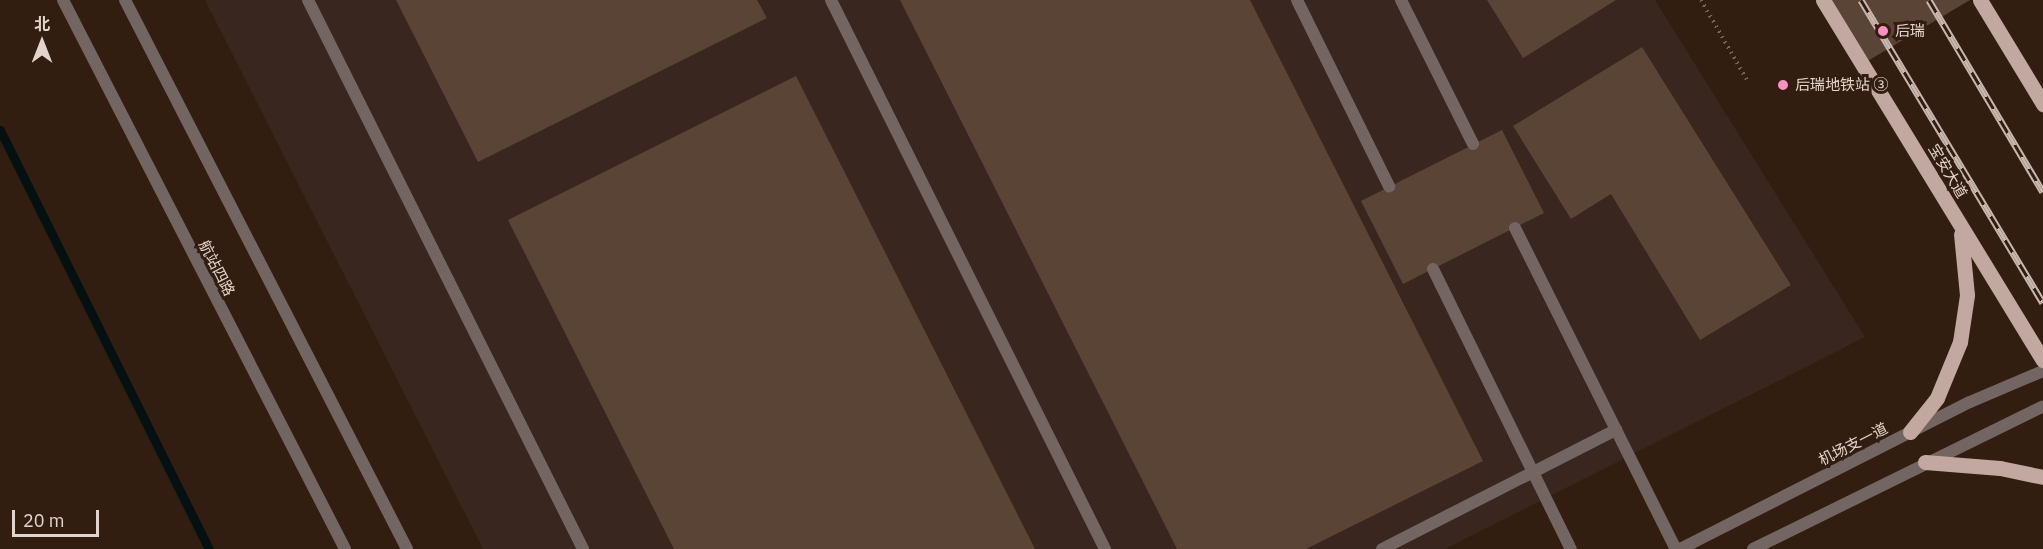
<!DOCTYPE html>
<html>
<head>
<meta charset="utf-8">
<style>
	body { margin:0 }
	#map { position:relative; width:2043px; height:549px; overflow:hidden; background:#321e11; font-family:"IBM Plex Sans","Noto Sans SC",sans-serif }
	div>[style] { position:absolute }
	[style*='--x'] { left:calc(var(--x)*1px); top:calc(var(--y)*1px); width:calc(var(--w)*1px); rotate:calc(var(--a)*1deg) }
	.industrial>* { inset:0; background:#38261f }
	.stream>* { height:9px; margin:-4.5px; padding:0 4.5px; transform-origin:4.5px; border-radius:4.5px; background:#051111 }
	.building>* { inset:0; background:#5a4435 }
	.path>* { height:4px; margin-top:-2px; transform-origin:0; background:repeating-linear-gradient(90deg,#77665b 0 1.5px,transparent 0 6px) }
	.service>* { height:12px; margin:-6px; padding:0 6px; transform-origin:6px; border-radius:6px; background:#726562 }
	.tertiary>* { height:12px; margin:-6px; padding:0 6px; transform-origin:6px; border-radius:6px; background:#726562 }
	.primary>* { height:15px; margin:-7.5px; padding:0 7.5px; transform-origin:7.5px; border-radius:7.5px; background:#c2a8a0 }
	.rail>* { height:7px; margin-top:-3.5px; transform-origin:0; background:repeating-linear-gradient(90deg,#321e11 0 14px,#c7b8af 0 28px); box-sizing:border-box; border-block:2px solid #c7b8af }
	.dots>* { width:16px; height:16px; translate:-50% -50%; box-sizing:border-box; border:3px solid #321e11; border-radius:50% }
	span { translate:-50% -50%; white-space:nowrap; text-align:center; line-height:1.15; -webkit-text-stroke:6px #321e11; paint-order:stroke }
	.poi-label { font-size:15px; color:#e2d4cc }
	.left { translate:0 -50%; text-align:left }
	.street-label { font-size:15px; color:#e2d4cc }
	.north { position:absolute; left:12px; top:12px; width:60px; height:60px; -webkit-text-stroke:4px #321e11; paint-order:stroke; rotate:0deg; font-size:16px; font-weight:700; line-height:24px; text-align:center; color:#e2d4cc }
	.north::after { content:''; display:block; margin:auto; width:21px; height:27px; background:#e2d4cc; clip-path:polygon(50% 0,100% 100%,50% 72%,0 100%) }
	.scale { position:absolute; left:12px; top:510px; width:87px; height:27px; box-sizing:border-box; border:3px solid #e2d4cc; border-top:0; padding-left:8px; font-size:18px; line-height:21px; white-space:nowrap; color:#e2d4cc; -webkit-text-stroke:4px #321e11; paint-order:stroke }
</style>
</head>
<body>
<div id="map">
	<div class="industrial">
		<div style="clip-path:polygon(205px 0,1655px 0,1865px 337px,1445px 549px,483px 549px)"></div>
	</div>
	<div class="stream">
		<div style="--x:0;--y:130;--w:468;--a:63.5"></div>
	</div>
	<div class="building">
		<div style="clip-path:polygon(396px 0,757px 0,767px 18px,478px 162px)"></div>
		<div style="clip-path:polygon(900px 0,1250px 0,1483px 461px,1306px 549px,1177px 549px)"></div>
		<div style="clip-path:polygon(1487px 0,1616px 0,1523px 58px)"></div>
		<div style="clip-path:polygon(1829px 0,1970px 0,1866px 62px)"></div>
		<div style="clip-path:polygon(1642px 47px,1791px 285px,1700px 340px,1611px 194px,1571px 219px,1513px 126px)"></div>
		<div style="clip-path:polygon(796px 76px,1035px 549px,674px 549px,508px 220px)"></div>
		<div style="clip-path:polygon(1502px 130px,1544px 213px,1403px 284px,1361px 201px)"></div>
	</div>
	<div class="path">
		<div style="--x:1701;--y:0;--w:92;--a:60.1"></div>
	</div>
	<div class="service">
		<div style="--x:308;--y:0;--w:614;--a:63.39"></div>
		<div style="--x:831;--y:0;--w:614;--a:63.48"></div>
		<div style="--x:1297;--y:0;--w:208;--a:63.7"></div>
		<div style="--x:1401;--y:0;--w:161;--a:63.4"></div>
		<div style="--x:1515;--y:228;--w:359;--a:63.4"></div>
		<div style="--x:1433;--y:269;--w:312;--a:63.8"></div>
		<div style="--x:1382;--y:549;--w:263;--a:-27"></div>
	</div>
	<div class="tertiary">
		<div style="--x:63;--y:0;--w:617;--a:62.81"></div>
		<div style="--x:125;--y:0;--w:617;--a:62.81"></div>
		<div style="--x:1680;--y:549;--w:325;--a:-26.9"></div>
		<div style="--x:1970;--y:402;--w:79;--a:-23"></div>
		<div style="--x:1753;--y:549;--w:323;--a:-26.2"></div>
	</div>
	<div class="primary">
		<div style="--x:1823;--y:0;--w:422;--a:58.6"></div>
		<div style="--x:1980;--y:0;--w:122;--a:58.8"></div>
		<div style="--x:1910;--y:432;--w:43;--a:-51.5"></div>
		<div style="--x:1937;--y:398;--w:61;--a:-67.7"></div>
		<div style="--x:1960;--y:342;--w:48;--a:-81.5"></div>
		<div style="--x:1967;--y:295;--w:61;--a:-95.6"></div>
		<div style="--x:1925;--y:462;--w:75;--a:4.6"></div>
		<div style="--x:2000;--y:468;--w:44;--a:11.8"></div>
	</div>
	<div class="rail">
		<div style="--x:1861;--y:0;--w:353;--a:59"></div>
		<div style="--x:1929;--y:0;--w:223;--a:59.3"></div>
	</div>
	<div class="dots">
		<div style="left:1883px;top:31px;background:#fb8fc5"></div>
		<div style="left:1783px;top:85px;background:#fb8fc5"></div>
	</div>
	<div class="poi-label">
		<span class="left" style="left:1895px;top:31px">后瑞</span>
		<span class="left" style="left:1795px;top:85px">后瑞地铁站 ③</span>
	</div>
	<div class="street-label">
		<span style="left:1948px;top:171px;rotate:59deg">宝安大道</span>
		<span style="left:217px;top:268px;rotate:63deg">航站四路</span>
		<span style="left:1853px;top:444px;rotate:-27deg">机场支一道</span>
	</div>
	<div class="north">北</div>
	<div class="scale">20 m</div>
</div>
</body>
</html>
